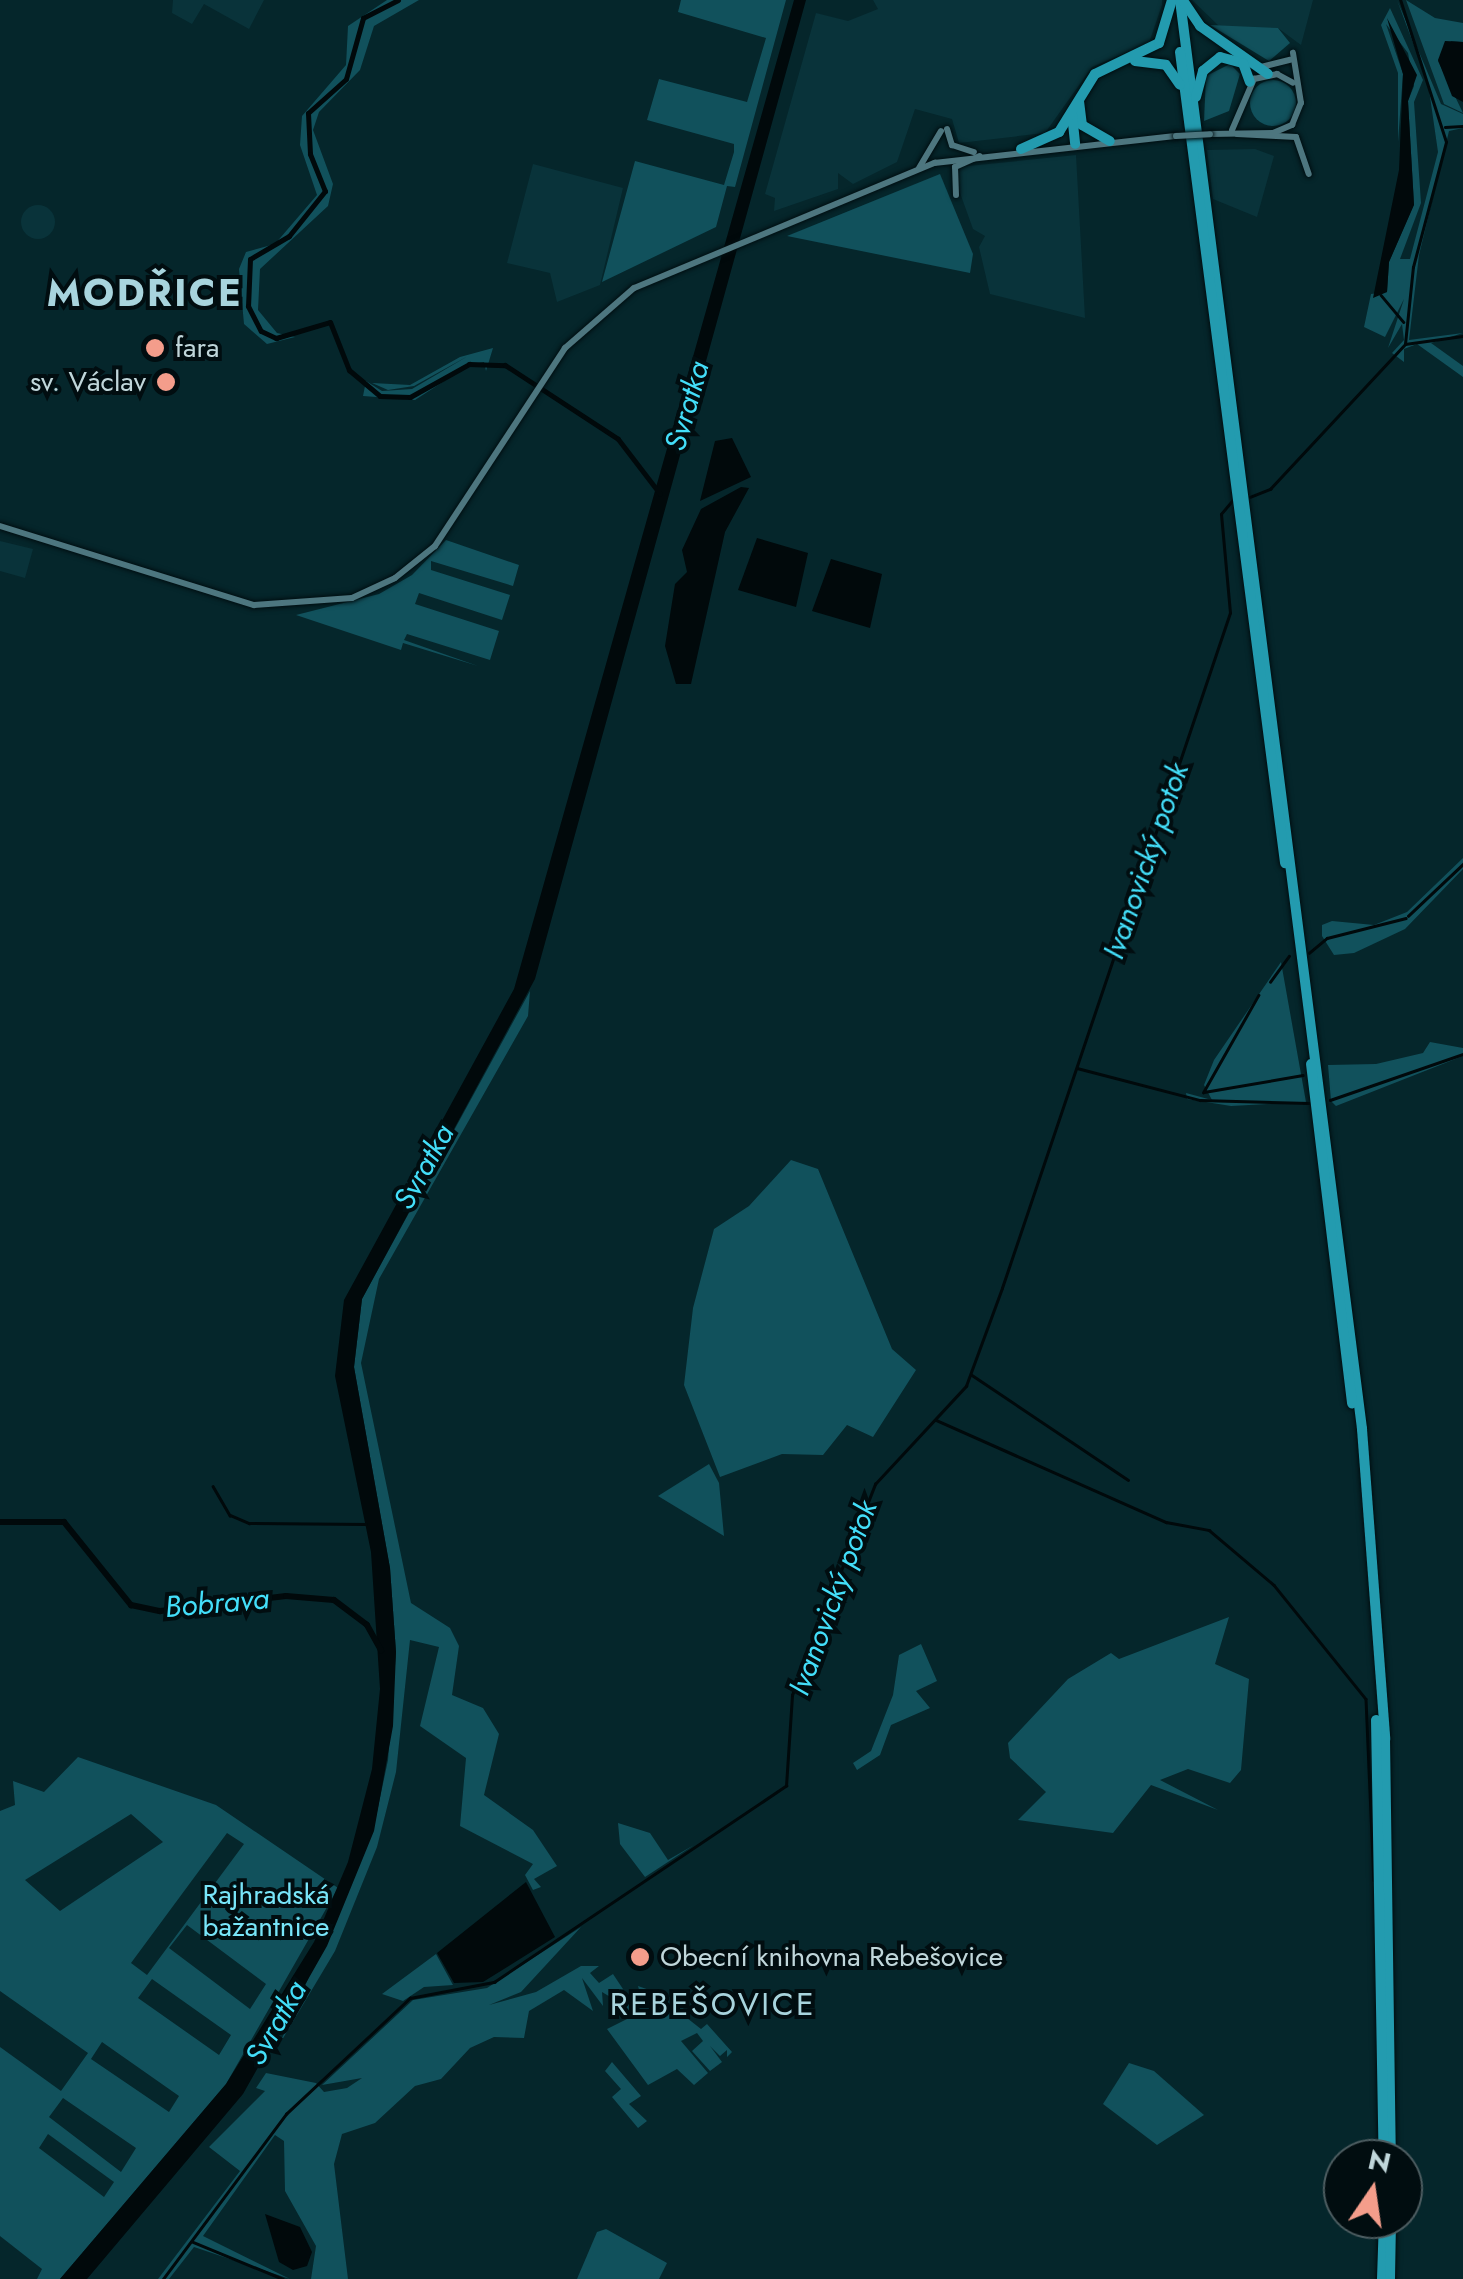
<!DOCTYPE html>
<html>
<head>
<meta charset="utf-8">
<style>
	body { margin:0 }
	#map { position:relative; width:1463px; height:2279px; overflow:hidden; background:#05262b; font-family:Jost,sans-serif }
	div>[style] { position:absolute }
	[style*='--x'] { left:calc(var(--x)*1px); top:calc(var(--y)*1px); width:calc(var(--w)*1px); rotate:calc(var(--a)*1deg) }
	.built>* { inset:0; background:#09333a }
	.round { border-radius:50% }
	.green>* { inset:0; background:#11515c }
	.water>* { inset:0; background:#01090b }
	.stream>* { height:2.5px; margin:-1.25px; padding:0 1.25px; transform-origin:1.25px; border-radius:1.25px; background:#01090b }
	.canal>* { height:5px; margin:-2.5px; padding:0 2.5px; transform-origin:2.5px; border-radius:2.5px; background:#01090b }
	.river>* { height:6px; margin:-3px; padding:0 3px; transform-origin:3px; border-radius:3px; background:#01090b }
	.roads { filter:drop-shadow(0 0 2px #000e11) drop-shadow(0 0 2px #000e11) }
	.secondary>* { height:6px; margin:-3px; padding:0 3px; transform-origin:3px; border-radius:3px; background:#4d767f }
	.motorway>* { height:10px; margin:-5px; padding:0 5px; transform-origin:5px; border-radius:5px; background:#239baf }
	.bridges { filter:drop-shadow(0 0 2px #000e11) drop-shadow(0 0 2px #000e11) }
	.secondary-bridge>* { height:6px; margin:-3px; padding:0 3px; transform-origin:3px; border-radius:3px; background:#4d767f }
	.dots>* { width:28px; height:28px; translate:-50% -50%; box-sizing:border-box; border:5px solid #010d10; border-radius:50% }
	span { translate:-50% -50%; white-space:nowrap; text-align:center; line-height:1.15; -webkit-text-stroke:8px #010d10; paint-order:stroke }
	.poi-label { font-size:28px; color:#c0d6da }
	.left { translate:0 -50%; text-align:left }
	.right { translate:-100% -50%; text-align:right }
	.park-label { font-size:28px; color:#78e5f9 }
	.water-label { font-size:30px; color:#43def9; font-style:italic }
	.quarter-label { font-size:32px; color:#a8d4dd; letter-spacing:2.5px }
	.district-label { font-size:38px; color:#a8d4dd; font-weight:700; letter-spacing:2.5px }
	.north { position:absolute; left:1323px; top:2139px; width:100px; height:100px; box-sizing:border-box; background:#010d10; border:2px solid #4d5d61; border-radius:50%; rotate:13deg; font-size:28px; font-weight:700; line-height:40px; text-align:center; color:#c0d6da }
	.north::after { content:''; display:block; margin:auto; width:35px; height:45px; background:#f49d8b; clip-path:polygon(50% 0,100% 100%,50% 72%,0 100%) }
</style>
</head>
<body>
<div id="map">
	<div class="built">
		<div style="clip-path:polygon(173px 0,264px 0,249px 29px,204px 4px,192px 24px,172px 13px)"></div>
		<div style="clip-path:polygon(873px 0,1162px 0,1162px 5px,1149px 43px,1092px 67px,1045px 133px,959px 143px,952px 119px,915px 109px,897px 162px,853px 184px,838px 173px,838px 189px,774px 211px,775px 198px,765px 194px,816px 13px,848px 21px,878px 9px)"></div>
		<div style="clip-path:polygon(1192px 0,1313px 0,1301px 45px,1278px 28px,1221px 28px)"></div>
		<div style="clip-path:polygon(1255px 149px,1274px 156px,1257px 217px,1213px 199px,1207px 150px)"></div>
		<div style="clip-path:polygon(1076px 155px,1085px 318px,990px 294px,979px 247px,985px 236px,973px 229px,955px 179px,958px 167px)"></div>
		<div style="clip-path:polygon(533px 164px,623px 188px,600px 285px,557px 302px,550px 273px,507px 263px)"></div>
		<div class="round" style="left:21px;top:205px;width:34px;height:34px"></div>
		<div style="clip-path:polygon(0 541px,33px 549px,25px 578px,0 571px)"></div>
	</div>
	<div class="green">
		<div style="clip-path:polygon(387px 0,419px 0,374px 26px,360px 70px,319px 112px,313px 130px,333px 184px,328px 206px,260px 269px,258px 310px,277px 333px,295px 337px,267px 344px,244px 324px,239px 269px,246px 252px,275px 244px,317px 195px,300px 145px,302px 116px,346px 65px,348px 26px)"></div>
		<div style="clip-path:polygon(681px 0,786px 0,735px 187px,727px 186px,716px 227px,602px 282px,635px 161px,724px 185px,734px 152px,734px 144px,647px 120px,659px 79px,747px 102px,766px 38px,678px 12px)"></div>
		<div style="clip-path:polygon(1397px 0,1441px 104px,1463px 114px,1463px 128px,1449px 131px,1419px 255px,1409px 340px,1463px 333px,1431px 343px,1463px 366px,1463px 377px,1417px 344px,1404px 349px,1404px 362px,1392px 353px,1404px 340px,1402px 324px,1388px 348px,1404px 299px,1385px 337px,1364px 327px,1371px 294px,1387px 292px,1389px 262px,1414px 204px,1408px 101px,1414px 86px,1408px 53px,1386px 24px,1403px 74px,1398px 142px,1398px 73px,1381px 25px,1390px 8px,1423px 80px,1414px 102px,1421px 203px,1400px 259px,1410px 259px,1438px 152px,1428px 83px)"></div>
		<div style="clip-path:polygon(1406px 0,1435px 18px,1463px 23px,1463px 42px,1451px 41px,1438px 61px,1463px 113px,1444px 104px)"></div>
		<div style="clip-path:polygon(1210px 25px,1278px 28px,1290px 43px,1269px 61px)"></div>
		<div style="clip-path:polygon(1230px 64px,1240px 74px,1229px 111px,1204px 121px,1206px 76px)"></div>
		<div class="round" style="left:1250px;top:80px;width:46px;height:46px"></div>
		<div style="clip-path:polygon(940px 174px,973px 254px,970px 273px,787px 236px)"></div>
		<div style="clip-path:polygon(493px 348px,486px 371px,484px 362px,469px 365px,415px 400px,363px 396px,366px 381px,382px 391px,412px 389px,468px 356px,414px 386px,388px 390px,372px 383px,410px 385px,460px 357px)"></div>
		<div style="clip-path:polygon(446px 540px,519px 565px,513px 586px,431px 561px,431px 570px,510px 595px,502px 620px,419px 593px,415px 604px,499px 631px,490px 660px,407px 634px,404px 640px,478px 666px,403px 643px,401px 650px,296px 615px,379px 594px,412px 575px)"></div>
		<div style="clip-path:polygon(1463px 858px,1463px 869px,1405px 929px,1354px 953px,1334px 955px,1322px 936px,1322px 925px,1332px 921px,1374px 925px,1407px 912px)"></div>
		<div style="clip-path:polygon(1281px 962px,1306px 1102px,1231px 1106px,1187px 1099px,1186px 1093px,1212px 1100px,1204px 1085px,1214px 1060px)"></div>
		<div style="clip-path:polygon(530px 991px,528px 1016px,379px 1279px,361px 1363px,411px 1603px,450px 1628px,459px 1646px,452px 1695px,483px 1708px,499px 1734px,484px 1795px,533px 1830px,557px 1866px,534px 1879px,541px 1887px,533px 1890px,525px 1875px,533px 1864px,460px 1826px,466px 1758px,420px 1726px,439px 1647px,410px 1640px,396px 1772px,377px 1847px,335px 1951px,279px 2045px,373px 1831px,388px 1760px,396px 1652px,390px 1568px,354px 1367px,362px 1299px)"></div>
		<div style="clip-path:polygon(1430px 1042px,1463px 1048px,1463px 1056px,1336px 1106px,1331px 1101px,1328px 1065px,1376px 1064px,1423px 1053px)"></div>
		<div style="clip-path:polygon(791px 1160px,818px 1169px,892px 1349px,916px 1370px,873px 1437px,847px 1425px,823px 1455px,782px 1454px,720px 1477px,684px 1385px,693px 1308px,714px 1229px,749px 1206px)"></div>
		<div style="clip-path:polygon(709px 1464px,719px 1483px,724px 1536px,658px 1496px)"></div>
		<div style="clip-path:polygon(1229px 1617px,1215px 1664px,1249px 1679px,1241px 1770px,1230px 1783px,1188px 1769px,1160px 1780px,1218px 1810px,1151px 1785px,1113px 1833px,1018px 1820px,1046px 1792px,1010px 1758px,1008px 1743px,1068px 1679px,1111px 1653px,1119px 1659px)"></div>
		<div style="clip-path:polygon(921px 1644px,937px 1681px,916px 1691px,930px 1708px,891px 1725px,880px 1755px,857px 1770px,853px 1763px,871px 1751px,893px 1695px,899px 1655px)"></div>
		<div style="clip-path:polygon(evenodd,78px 1757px,216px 1805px,338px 1888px,226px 2084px,60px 2279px,37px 2279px,42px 2269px,0 2236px,0 2047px,61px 2091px,88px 2053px,0 1991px,0 1811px,15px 1805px,13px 1781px,44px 1792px,78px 1757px,131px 1814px,163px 1842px,60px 1911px,25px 1880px,131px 1814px,78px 1757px,227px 1833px,244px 1844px,147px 1975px,131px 1963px,227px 1833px,78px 1757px,187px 1925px,266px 1984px,250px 2009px,169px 1948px,187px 1925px,78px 1757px,152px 1979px,231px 2035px,219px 2055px,138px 1998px,152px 1979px,78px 1757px,102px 2042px,179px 2096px,169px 2112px,91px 2059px,102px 2042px,78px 1757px,63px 2098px,136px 2148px,121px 2172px,49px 2117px,63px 2098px,78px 1757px,48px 2134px,114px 2182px,104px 2197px,39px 2148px,48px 2134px)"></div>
		<div style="clip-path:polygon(618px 1823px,650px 1833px,668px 1860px,694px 1845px,645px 1877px,620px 1844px)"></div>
		<div style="clip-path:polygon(581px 1927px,521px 1992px,489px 2005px,536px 1992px,581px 1966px,599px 1966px,590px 1973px,599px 1983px,613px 1974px,623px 1989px,612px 1998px,602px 1992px,603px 2006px,582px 1978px,593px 2011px,564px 1990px,529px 2011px,524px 2038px,494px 2037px,470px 2048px,441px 2079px,415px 2086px,375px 2123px,342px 2134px,334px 2164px,348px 2279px,311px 2279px,316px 2246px,285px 2191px,284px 2141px,275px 2135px,203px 2236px,290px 2279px,194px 2247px,169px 2279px,158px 2279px,240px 2171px,209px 2147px,265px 2091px,256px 2088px,266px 2073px,316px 2083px,324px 2092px,347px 2088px,362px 2078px,322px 2085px,413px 2000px,487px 1988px)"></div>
		<div style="clip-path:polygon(436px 1954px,453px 1985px,424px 1987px,403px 2001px,382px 1994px)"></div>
		<div style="clip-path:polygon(638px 1986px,675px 1999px,676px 1989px,687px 2018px,701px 2029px,707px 2024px,732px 2052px,727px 2057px,727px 2050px,720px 2056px,710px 2046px,722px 2062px,710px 2071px,692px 2051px,703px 2041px,697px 2033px,681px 2041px,708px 2073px,694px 2085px,677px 2069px,648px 2085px,607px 2029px,627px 2019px,619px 2009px,629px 2011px,619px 1998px,625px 1993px,636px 2006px,642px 2001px)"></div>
		<div style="clip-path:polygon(612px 2062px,641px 2096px,629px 2104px,647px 2121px,638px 2128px,612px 2097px,621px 2089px,605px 2071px)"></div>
		<div style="clip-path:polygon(1129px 2063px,1154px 2071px,1204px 2115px,1157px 2145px,1103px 2104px)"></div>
		<div style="clip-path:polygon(606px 2229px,667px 2263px,659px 2279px,577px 2279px,597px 2232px)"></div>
	</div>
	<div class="water">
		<div style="clip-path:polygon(794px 0,806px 0,535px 979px,362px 1299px,354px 1367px,390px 1568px,396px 1652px,393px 1726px,374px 1831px,327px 1946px,243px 2094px,87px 2279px,60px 2279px,226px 2084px,314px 1942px,348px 1862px,372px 1769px,380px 1689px,371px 1552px,335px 1376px,344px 1300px,514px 989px)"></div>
		<div style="clip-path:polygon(1387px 18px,1417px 75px,1408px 101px,1414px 205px,1389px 262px,1387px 292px,1373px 298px,1399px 170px,1403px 74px)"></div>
		<div style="clip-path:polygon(1445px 41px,1463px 42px,1463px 102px,1452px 96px,1438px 60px)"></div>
		<div style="clip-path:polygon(732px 438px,751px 477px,700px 501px,715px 441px)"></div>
		<div style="clip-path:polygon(741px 487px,749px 488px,725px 532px,691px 684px,676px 684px,665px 646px,675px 584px,687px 572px,682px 550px,701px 509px)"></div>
		<div style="clip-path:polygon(757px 538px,808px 553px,796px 607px,738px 590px)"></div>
		<div style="clip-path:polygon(831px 559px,882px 574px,870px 628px,812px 611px)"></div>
		<div style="clip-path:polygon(526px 1882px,555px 1937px,483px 1982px,454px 1983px,437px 1953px)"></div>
		<div style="clip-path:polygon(265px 2214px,300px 2227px,312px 2252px,307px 2266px,293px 2270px,279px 2262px)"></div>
	</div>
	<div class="stream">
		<div style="--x:1445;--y:127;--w:18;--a:-3"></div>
		<div style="--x:1381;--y:295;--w:35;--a:50"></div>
		<div style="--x:1405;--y:344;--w:59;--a:-7.9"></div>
		<div style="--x:1250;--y:497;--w:22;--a:-22"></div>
		<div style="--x:1270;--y:489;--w:198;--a:-47"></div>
		<div style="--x:1405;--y:344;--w:77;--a:-84.1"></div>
		<div style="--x:1413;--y:267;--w:129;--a:-75.2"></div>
		<div style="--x:1446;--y:142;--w:149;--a:-107.9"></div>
		<div style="--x:1408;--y:916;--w:76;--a:-43.4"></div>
		<div style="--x:1309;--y:953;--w:23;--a:-40"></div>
		<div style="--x:1327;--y:938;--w:81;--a:-14.2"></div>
		<div style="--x:1270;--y:982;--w:32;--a:-54"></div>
		<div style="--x:1259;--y:995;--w:112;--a:119.6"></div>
		<div style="--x:1204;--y:1092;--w:100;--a:-9.7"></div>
		<div style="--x:1077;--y:1068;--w:127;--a:14.6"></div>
		<div style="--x:1200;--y:1100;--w:109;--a:1.6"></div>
		<div style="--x:1330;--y:1100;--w:141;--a:-19.1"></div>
		<div style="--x:972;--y:1375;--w:188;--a:33.9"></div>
		<div style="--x:936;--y:1420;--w:252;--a:23.9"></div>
		<div style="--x:1166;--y:1522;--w:44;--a:10.5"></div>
		<div style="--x:1209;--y:1530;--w:85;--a:40.2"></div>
		<div style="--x:1274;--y:1585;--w:146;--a:51.1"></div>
		<div style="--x:1366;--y:1699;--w:181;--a:87.5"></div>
		<div style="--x:213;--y:1486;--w:34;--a:60"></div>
		<div style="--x:230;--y:1515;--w:21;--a:23"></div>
		<div style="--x:249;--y:1523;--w:117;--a:0.5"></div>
		<div style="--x:193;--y:2242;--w:97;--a:22.3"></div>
		<div style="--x:163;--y:2279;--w:206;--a:-53.3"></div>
		<div style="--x:286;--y:2114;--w:170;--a:-43.1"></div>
		<div style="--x:410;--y:1998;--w:86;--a:-10.8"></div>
		<div style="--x:494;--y:1982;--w:352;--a:-33.9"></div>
		<div style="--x:786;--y:1786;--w:91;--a:-86.2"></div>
		<div style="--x:792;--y:1695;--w:227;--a:-68.5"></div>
		<div style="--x:875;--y:1484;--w:134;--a:-47.1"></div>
		<div style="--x:966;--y:1386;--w:104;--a:-69.8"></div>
		<div style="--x:1002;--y:1288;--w:712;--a:-71.34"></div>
		<div style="--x:1230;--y:613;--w:99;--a:-95.2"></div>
		<div style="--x:1221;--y:514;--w:17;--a:-50"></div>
	</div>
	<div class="canal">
		<div style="--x:398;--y:0;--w:39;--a:153"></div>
		<div style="--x:363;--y:18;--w:63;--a:105.6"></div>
		<div style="--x:346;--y:79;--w:51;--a:138.2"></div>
		<div style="--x:308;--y:113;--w:41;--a:87.2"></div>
		<div style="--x:310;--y:154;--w:40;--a:68"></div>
		<div style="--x:325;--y:191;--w:58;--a:128.7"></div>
		<div style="--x:289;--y:236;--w:45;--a:149.5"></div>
		<div style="--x:250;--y:259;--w:47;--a:92.4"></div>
		<div style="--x:248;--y:306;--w:28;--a:63"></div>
		<div style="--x:261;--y:331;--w:17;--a:25"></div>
		<div style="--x:276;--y:338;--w:56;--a:-16.5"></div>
		<div style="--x:330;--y:322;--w:52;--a:68.4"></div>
		<div style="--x:349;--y:370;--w:40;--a:40"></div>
		<div style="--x:380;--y:396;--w:30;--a:2"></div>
		<div style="--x:410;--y:397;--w:68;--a:-29.2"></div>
		<div style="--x:469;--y:364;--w:36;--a:2"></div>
		<div style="--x:505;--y:365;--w:135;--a:33.2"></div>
		<div style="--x:618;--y:439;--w:69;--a:52.6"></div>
	</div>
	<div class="river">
		<div style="--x:0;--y:1522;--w:64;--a:0"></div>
		<div style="--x:64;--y:1522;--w:107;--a:51.1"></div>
		<div style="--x:131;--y:1605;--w:30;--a:12"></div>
		<div style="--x:160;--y:1611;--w:127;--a:-6.8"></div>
		<div style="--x:286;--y:1596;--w:48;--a:4.8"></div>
		<div style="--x:334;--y:1600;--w:41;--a:37.1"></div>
		<div style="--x:367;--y:1625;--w:29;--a:61"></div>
	</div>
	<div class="roads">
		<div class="secondary">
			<div style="--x:1261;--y:67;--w:30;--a:-14"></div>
			<div style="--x:947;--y:129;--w:17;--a:73"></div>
			<div style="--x:952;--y:145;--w:23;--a:18"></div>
			<div style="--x:1232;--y:130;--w:56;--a:-66.7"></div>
			<div style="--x:1254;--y:79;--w:24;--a:-12"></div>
			<div style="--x:1277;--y:74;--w:18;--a:29"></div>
			<div style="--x:1210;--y:134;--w:63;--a:-0.9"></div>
			<div style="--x:1273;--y:133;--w:21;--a:-23"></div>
			<div style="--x:1292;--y:125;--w:24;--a:-68"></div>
			<div style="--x:1301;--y:103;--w:51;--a:-99.1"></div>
			<div style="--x:1237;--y:134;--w:59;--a:2.9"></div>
			<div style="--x:1296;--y:137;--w:39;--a:71"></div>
			<div style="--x:919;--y:168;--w:43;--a:-59.3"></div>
			<div style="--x:956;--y:195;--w:28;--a:-92"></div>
			<div style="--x:955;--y:167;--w:27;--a:-24"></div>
			<div style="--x:0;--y:526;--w:266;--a:17.3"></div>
			<div style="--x:254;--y:605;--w:98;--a:-4.1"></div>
			<div style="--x:352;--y:598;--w:47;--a:-24.9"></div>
			<div style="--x:395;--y:578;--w:51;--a:-38.7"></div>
			<div style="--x:435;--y:546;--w:237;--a:-56.7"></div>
			<div style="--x:565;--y:348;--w:91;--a:-41"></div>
			<div style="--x:634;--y:288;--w:326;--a:-22.6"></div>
			<div style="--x:935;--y:163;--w:243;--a:-6.4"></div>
		</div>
		<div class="motorway">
			<div style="--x:1180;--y:0;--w:1441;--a:82.74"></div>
			<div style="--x:1362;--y:1429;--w:310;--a:85.7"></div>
			<div style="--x:1385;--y:1738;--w:421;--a:89.2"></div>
			<div style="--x:1184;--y:2;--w:29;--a:56"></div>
			<div style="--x:1200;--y:26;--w:83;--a:35.2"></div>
			<div style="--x:1180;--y:52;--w:818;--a:82.62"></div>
			<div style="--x:1135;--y:61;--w:31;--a:7"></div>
			<div style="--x:1166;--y:65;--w:24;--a:55"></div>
			<div style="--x:1196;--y:97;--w:27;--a:-75"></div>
			<div style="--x:1203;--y:71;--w:22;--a:-39"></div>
			<div style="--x:1220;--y:57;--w:24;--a:15"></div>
			<div style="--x:1243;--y:63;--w:20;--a:70"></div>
			<div style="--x:1079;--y:101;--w:24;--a:83"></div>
			<div style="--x:1082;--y:125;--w:32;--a:30"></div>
			<div style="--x:1072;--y:114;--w:30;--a:84"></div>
			<div style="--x:1021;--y:149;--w:42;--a:-24.1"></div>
			<div style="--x:1059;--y:132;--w:68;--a:-58.2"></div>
			<div style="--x:1095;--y:74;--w:71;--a:-25.8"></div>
			<div style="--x:1159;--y:43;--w:45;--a:-73.2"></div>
			<div style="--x:1311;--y:1064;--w:342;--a:83.1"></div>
			<div style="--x:1376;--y:1720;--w:439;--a:89"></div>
			<div style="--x:1382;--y:2279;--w:60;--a:-88.1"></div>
			<div style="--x:1390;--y:2279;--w:60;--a:-89"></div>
		</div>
	</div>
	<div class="bridges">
		<div class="secondary-bridge">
			<div style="--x:1176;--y:136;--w:34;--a:-3"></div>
		</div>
	</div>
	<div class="dots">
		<div style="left:155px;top:348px;background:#f49d8b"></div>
		<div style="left:166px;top:382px;background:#f49d8b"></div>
		<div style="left:640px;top:1957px;background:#f49d8b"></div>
	</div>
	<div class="poi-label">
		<span class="left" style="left:175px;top:348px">fara</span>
		<span class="right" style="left:146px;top:382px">sv. Václav</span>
		<span class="left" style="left:660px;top:1957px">Obecní knihovna Rebešovice</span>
	</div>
	<div class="park-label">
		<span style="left:266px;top:1911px">Rajhradská<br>bažantnice</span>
	</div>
	<div class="water-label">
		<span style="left:687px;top:406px;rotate:-74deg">Svratka</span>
		<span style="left:1146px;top:861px;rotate:-71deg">Ivanovický potok</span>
		<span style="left:424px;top:1167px;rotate:-61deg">Svratka</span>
		<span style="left:833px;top:1598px;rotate:-70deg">Ivanovický potok</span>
		<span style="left:217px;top:1603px;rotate:-5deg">Bobrava</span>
		<span style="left:276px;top:2023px;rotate:-60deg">Svratka</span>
	</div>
	<div class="quarter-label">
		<span style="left:713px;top:2004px">REBEŠOVICE</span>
	</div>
	<div class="district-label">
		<span style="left:145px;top:293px">MODŘICE</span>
	</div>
	<div class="north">N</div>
</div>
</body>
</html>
